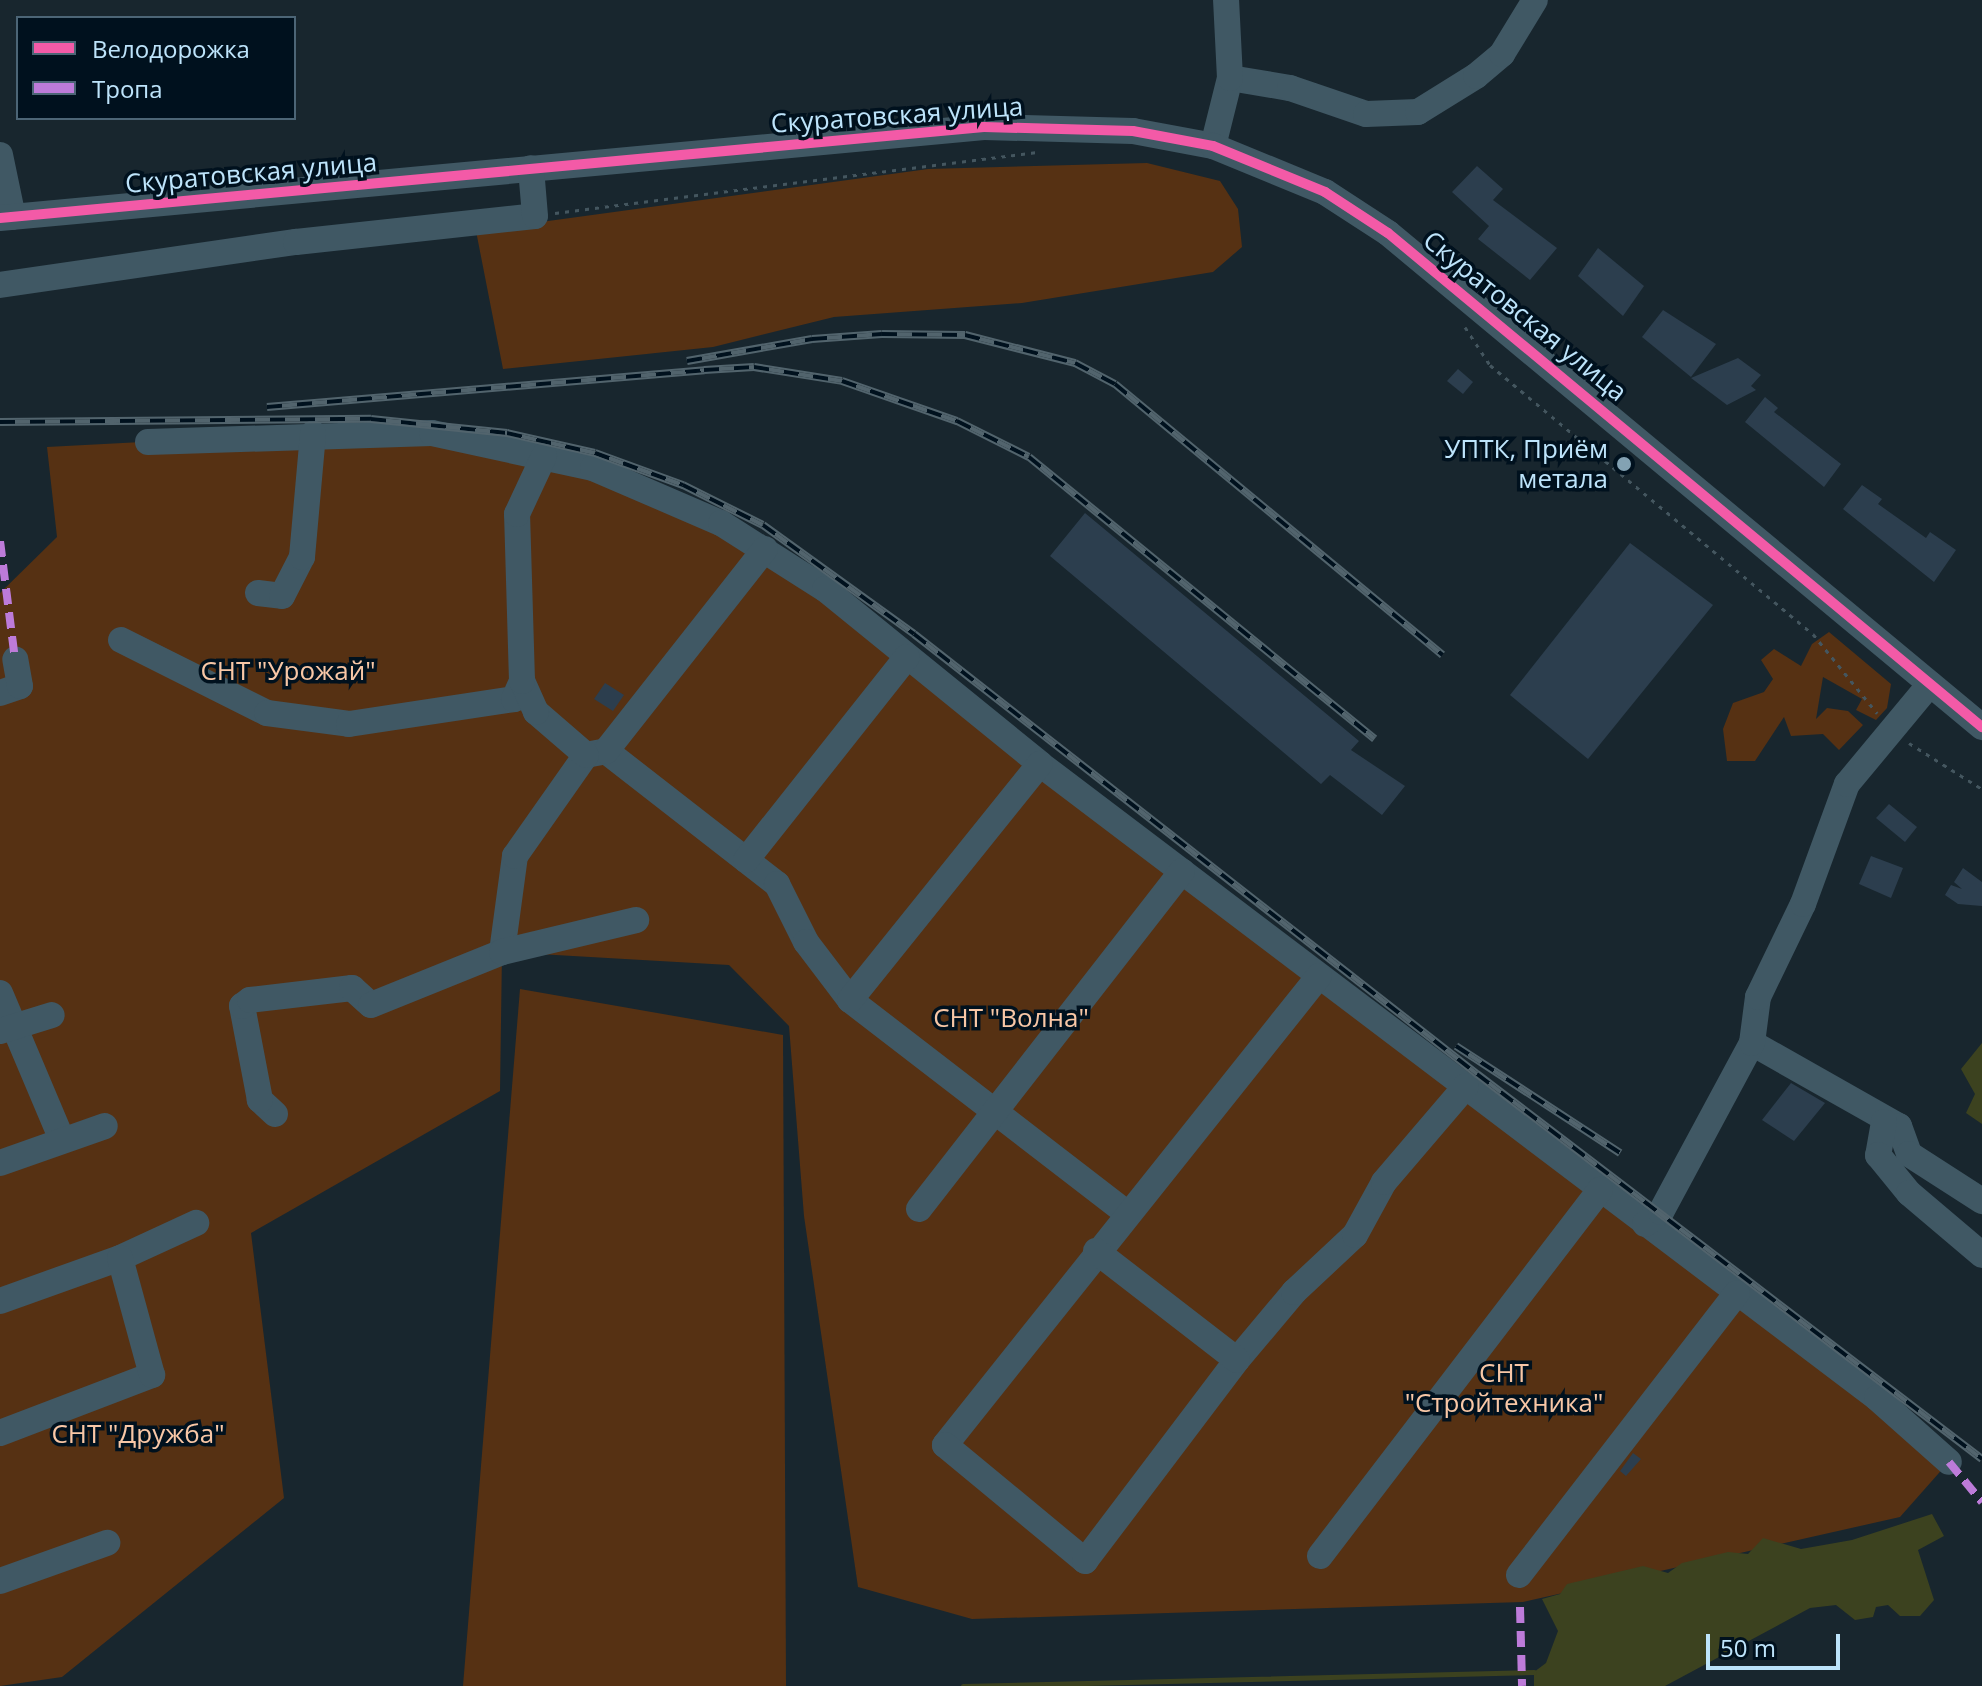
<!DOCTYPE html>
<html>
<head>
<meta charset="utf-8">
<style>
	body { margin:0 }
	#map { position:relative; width:1982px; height:1686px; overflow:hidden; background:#18262e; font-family:"Open Sans",sans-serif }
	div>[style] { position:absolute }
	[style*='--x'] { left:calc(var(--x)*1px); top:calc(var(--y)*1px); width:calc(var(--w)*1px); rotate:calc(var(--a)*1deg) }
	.green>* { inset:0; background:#563113 }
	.water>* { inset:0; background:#3c421f }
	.stream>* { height:5px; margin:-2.5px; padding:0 2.5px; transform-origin:2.5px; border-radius:2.5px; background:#3c421f }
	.building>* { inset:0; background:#2c3e4e }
	.path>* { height:3px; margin-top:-1.5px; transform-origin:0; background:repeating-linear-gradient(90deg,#44565f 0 4px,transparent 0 10px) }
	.minor>* { height:26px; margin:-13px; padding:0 13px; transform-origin:13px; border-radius:13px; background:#405864 }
	.rail>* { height:8px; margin-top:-4px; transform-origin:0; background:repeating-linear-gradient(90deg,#00111e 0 15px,#52646d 0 30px); box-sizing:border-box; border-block:2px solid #52646d }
	.quiet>* { height:8px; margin-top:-4px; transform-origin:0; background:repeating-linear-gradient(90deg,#bd7bd9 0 16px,transparent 0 24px) }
	.cycleway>* { height:10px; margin:-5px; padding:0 5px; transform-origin:5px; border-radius:5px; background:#f35aa7 }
	.dots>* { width:22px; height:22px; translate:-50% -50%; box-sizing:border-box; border:4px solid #00111e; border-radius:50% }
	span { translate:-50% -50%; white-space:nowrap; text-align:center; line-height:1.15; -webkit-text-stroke:7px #00111e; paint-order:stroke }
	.street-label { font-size:26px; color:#bde4fb }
	.poi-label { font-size:26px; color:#bde4fb }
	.right { translate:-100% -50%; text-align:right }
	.park-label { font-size:26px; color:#f8c7a6 }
	.legend { position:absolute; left:16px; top:16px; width:280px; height:104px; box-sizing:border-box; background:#00111e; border:2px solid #4c6576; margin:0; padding:10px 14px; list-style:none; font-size:24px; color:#bde4fb }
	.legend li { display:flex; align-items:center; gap:16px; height:40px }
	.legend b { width:40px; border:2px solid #4c6576 }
	.scale { position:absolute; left:1706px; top:1634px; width:134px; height:36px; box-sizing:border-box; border:4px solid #bde4fb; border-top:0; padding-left:10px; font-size:24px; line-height:28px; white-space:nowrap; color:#bde4fb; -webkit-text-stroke:6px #00111e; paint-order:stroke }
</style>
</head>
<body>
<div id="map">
	<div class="green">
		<div style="clip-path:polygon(1147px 163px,1220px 181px,1238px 209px,1242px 247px,1213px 272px,1022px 303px,834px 317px,713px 347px,503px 369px,476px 231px,928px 169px)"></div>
		<div style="clip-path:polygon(313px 433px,544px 456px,721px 523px,1954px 1456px,1900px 1517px,1523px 1602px,972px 1619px,858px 1587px,804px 1216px,789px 1026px,729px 965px,502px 952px,500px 1091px,251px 1233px,284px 1498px,62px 1677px,0 1686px,0 593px,57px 537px,47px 447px)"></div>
		<div style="clip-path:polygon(1829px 632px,1891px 684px,1887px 708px,1876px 720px,1856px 710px,1862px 699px,1823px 677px,1816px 719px,1827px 708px,1848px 711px,1863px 725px,1839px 750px,1823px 734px,1791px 736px,1784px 717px,1755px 761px,1727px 761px,1723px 729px,1733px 703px,1764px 692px,1773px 679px,1761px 660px,1774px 649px,1801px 666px,1812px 644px)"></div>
		<div style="clip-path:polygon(520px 989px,783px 1035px,786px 1686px,463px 1686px)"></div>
	</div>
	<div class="water">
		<div style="clip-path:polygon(1982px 1043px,1982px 1124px,1966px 1113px,1975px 1094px,1961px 1069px)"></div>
		<div style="clip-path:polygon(1932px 1514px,1944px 1536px,1918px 1550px,1934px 1600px,1920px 1616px,1900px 1616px,1888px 1605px,1876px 1607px,1873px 1617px,1855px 1620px,1836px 1605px,1810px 1608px,1665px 1686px,1534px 1686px,1534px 1672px,1546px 1663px,1558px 1631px,1542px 1599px,1560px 1594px,1567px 1584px,1643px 1566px,1668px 1573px,1682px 1563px,1728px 1552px,1748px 1554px,1763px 1538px,1801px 1549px,1852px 1540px)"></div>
	</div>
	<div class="stream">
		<div style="--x:963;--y:1686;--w:571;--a:-1.4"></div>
	</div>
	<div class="building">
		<div style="clip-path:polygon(1477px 166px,1503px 189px,1493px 200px,1557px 248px,1530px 280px,1478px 239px,1489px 226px,1452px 192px)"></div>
		<div style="clip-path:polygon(1598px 248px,1644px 286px,1623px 316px,1578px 276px)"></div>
		<div style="clip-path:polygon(1663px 310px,1716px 344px,1691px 377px,1642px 337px)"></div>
		<div style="clip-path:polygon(1738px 358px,1761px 375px,1751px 386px,1756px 390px,1727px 405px,1691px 378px)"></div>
		<div style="clip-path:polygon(1458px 369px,1473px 382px,1463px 394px,1447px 381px)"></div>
		<div style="clip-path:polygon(1765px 397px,1778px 408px,1774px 412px,1841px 464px,1824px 487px,1745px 422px)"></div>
		<div style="clip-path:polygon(1862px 485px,1882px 499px,1878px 504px,1926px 538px,1930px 532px,1956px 550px,1934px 582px,1843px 509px)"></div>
		<div style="clip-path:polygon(1085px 513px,1359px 741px,1351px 750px,1405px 786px,1382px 815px,1330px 775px,1321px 784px,1050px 556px)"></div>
		<div style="clip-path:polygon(1630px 543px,1713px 605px,1588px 759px,1510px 695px)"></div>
		<div style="clip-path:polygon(605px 683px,624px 695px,613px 711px,594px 699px)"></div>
		<div style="clip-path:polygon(1889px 804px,1917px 827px,1905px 842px,1876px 818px)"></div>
		<div style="clip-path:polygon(1871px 856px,1903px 868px,1891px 898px,1859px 884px)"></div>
		<div style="clip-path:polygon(1963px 868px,1982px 882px,1982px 906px,1958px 904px,1945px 895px,1951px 885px,1962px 889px,1954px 882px)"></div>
		<div style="clip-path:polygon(1791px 1083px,1825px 1103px,1794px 1141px,1762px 1120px)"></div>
		<div style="clip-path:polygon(1633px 1453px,1641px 1459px,1626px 1476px,1620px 1471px)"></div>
	</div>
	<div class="path">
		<div style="--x:555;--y:213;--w:488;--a:-7.2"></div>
		<div style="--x:1465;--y:327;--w:45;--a:56.7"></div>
		<div style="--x:1490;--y:365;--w:420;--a:39.8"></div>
		<div style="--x:1813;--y:634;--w:102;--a:51"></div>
		<div style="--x:1909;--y:743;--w:86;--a:32.2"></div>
	</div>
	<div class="minor">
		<div style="--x:1230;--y:78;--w:61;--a:9.5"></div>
		<div style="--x:1290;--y:88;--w:80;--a:18.9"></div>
		<div style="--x:1366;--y:114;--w:52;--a:-2.2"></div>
		<div style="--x:1418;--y:112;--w:68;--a:-31.8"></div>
		<div style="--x:1476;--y:76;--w:34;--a:-40"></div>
		<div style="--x:1502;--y:54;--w:63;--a:-58.6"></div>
		<div style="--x:1213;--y:146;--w:70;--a:-76"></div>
		<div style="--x:1230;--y:78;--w:78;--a:-92.9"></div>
		<div style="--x:0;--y:155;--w:63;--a:78.2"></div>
		<div style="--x:0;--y:218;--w:988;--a:-5.28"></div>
		<div style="--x:984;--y:127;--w:149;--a:1.5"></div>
		<div style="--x:1133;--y:131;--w:81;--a:10.6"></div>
		<div style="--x:1213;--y:146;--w:121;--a:22.3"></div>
		<div style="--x:1325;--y:192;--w:75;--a:33.1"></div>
		<div style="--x:1388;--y:233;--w:773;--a:39.75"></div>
		<div style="--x:0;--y:285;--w:299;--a:-8.3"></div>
		<div style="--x:296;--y:242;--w:240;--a:-6.2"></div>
		<div style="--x:535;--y:216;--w:48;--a:-94.8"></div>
		<div style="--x:148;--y:442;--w:284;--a:-1.8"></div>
		<div style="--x:432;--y:433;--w:165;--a:12.3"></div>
		<div style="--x:593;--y:468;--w:139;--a:23.3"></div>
		<div style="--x:721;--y:523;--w:123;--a:32.4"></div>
		<div style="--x:825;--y:589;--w:277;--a:39.1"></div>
		<div style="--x:1040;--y:764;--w:1050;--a:37.14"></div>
		<div style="--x:1877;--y:1398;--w:96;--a:41.6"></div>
		<div style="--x:258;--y:593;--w:24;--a:7"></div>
		<div style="--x:282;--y:596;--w:44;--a:-62.9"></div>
		<div style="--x:302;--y:557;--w:124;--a:-84.9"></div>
		<div style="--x:121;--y:640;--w:163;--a:26.6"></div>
		<div style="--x:267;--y:713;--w:83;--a:7.6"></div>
		<div style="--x:349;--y:724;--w:167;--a:-8.6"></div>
		<div style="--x:514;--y:699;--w:20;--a:-66"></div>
		<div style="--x:0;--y:693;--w:21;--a:-19"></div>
		<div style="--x:20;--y:686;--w:27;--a:-100"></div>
		<div style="--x:606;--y:751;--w:217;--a:37.9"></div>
		<div style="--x:777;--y:884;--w:65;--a:63.4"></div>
		<div style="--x:806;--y:942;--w:73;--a:52.8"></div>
		<div style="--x:850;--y:1000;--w:349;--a:37.6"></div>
		<div style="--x:591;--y:754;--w:15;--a:-11"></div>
		<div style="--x:606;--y:751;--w:257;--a:-51.8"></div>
		<div style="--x:746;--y:860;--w:259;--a:-51.6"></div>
		<div style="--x:502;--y:952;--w:97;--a:-82.3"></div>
		<div style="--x:515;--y:856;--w:123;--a:-54.9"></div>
		<div style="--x:586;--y:755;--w:66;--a:-139.3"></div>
		<div style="--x:536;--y:712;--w:34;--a:-114"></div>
		<div style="--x:522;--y:681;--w:167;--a:-91.7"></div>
		<div style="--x:517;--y:514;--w:64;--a:-65"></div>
		<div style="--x:1319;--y:976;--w:600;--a:128.57"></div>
		<div style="--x:945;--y:1445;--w:182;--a:39.6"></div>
		<div style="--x:1085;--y:1561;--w:252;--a:-52.9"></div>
		<div style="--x:1237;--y:1360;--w:89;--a:-50"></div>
		<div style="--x:1294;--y:1292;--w:83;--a:-43.1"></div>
		<div style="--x:1355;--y:1235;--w:60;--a:-61.3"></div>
		<div style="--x:1384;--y:1182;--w:126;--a:-49.5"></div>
		<div style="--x:0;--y:993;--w:160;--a:67.1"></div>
		<div style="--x:850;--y:1000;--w:303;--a:-51.2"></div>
		<div style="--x:0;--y:1031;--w:54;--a:-17.1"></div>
		<div style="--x:1752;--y:1043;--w:169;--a:29.5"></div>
		<div style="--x:1899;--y:1126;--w:30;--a:70"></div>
		<div style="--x:1909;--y:1154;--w:87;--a:32.8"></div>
		<div style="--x:275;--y:1114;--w:21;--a:-137"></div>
		<div style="--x:260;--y:1100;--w:96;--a:-100.8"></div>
		<div style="--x:242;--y:1006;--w:10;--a:-37"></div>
		<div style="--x:250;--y:1000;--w:103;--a:-6.7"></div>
		<div style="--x:352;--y:988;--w:25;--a:42"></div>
		<div style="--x:371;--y:1005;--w:141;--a:-22"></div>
		<div style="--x:502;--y:952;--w:138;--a:-13.4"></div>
		<div style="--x:1884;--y:1122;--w:34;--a:100"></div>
		<div style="--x:1878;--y:1155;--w:49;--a:50.8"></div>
		<div style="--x:1909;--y:1193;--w:96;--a:40.3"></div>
		<div style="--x:0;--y:1163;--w:111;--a:-19.4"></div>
		<div style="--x:919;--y:1209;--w:428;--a:-52.1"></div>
		<div style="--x:1645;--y:1224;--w:20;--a:-37"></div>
		<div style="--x:1661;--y:1212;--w:192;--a:-61.7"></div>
		<div style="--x:1752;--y:1043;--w:46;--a:-82.6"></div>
		<div style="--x:1758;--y:997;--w:103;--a:-64.2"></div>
		<div style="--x:1803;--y:904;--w:128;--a:-69.9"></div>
		<div style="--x:1847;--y:784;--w:130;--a:-50.3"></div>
		<div style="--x:1096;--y:1251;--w:178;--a:37.7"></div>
		<div style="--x:0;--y:1301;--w:127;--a:-19.7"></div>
		<div style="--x:120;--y:1258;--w:84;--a:-24.7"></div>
		<div style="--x:0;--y:1433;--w:163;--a:-20.9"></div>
		<div style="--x:152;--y:1375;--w:121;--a:-105.3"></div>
		<div style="--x:1320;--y:1556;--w:461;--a:-52.6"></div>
		<div style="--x:1519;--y:1575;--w:356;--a:-52.3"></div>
		<div style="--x:0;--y:1581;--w:114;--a:-19.6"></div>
	</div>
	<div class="rail">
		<div style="--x:687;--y:361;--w:127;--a:-10"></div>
		<div style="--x:812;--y:339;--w:70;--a:-4.1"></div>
		<div style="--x:882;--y:334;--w:83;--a:0.7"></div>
		<div style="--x:965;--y:335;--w:114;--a:14.3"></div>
		<div style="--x:1075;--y:363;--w:45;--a:27.7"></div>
		<div style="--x:1115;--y:384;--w:425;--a:39.6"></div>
		<div style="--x:267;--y:407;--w:439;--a:-4.8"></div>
		<div style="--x:704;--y:370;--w:50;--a:-3.4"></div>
		<div style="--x:754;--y:367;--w:89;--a:9"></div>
		<div style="--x:842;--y:381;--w:122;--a:19.2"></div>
		<div style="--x:957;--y:421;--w:80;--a:26.6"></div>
		<div style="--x:1029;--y:457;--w:446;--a:39.2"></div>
		<div style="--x:0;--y:422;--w:371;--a:-0.5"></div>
		<div style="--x:371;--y:419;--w:137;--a:5.9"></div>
		<div style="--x:507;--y:433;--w:90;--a:12.8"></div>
		<div style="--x:595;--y:453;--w:94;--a:20"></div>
		<div style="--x:683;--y:485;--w:89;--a:26.6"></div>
		<div style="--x:763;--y:525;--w:186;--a:35.8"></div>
		<div style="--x:914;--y:634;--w:715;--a:38.01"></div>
		<div style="--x:1477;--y:1074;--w:635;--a:37.32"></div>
		<div style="--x:1456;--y:1046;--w:196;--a:33.1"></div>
	</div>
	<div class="quiet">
		<div style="--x:0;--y:541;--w:119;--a:82.8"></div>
		<div style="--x:1949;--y:1462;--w:52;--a:50.5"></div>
		<div style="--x:1520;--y:1607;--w:79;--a:88.5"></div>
	</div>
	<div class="cycleway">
		<div style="--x:0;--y:218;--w:988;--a:-5.28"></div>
		<div style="--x:984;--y:127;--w:149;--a:1.5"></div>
		<div style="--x:1133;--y:131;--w:81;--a:10.6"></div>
		<div style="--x:1213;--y:146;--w:121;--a:22.3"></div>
		<div style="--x:1325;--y:192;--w:75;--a:33.1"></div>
		<div style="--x:1388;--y:233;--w:773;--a:39.75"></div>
	</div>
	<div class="dots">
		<div style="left:1624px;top:464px;background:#83a2b3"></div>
	</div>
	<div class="street-label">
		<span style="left:897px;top:115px;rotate:-4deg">Скуратовская улица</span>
		<span style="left:251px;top:173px;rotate:-5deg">Скуратовская улица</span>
		<span style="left:1525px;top:316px;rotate:39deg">Скуратовская улица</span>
	</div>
	<div class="poi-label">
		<span class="right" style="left:1608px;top:464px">УПТК, Приём<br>метала</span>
	</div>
	<div class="park-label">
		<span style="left:288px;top:671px">СНТ "Урожай"</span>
		<span style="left:1011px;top:1018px">СНТ "Волна"</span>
		<span style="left:1504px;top:1388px">СНТ<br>"Стройтехника"</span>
		<span style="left:138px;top:1434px">СНТ "Дружба"</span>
	</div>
	<ul class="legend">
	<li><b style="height:10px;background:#f35aa7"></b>Велодорожка</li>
	<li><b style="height:10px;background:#bd7bd9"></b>Тропа</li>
	</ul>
	<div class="scale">50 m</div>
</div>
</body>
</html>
